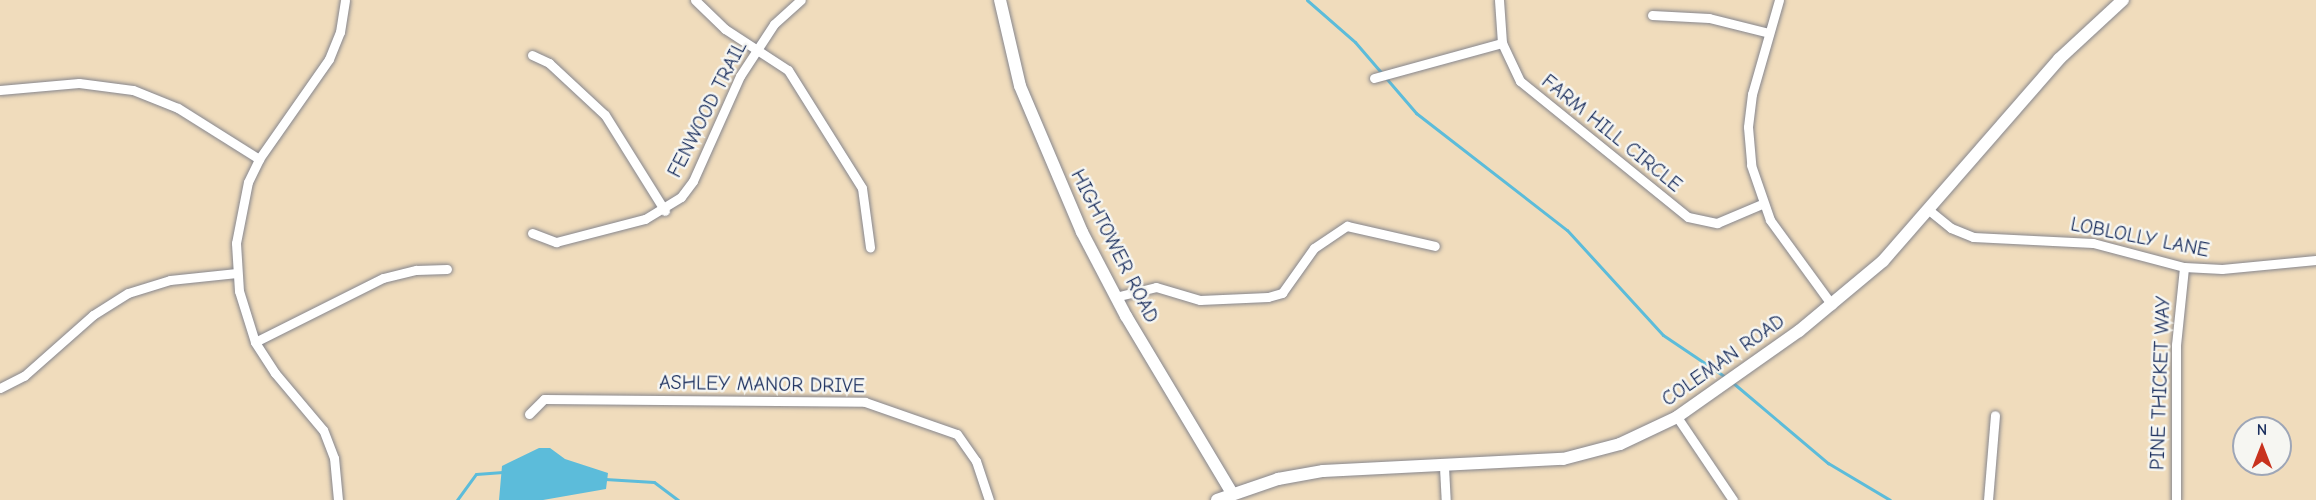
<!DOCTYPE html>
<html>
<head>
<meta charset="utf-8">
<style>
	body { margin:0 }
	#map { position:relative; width:2316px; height:500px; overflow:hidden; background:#f0dcbc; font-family:"Comic Neue",sans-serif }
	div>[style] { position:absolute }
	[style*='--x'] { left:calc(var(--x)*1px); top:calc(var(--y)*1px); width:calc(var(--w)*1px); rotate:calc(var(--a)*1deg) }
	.water>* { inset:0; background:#5cbcda }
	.stream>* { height:3px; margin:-1.5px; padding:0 1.5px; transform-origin:1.5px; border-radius:1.5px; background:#5cbcda }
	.roads { filter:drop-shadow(0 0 2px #86868d) drop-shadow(0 0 2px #86868d) }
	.minor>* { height:9px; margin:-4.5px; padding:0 4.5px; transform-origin:4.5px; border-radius:4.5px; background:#fff }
	.tertiary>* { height:12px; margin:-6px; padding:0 6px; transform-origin:6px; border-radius:6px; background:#fff }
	span { translate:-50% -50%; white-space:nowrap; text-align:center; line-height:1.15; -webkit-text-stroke:5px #f6f6f2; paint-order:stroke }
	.street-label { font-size:20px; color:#1b2f5e }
	.north { position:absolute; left:2232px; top:416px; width:60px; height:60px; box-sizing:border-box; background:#f6f6f2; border:2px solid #9ea6b7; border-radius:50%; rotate:0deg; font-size:16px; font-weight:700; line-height:24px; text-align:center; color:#1b2f5e }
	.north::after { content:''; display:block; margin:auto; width:21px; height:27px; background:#c8321e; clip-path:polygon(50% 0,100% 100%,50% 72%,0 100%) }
</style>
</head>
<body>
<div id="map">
	<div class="water">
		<div style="clip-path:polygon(539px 448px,550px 448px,565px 459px,608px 473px,606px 489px,543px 500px,499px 500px,502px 466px)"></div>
	</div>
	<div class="stream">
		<div style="--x:1307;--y:0;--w:64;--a:41.2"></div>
		<div style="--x:1355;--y:42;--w:94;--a:49.3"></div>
		<div style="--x:1416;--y:113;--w:191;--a:37.8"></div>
		<div style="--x:1567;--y:230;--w:142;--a:47.6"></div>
		<div style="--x:1663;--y:335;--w:77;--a:33.9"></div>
		<div style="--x:1732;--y:382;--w:126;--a:40.2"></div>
		<div style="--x:1828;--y:463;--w:72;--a:30.8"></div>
		<div style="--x:605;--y:479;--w:49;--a:3.5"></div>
		<div style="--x:654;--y:482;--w:30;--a:37"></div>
		<div style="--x:457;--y:500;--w:32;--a:-54"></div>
		<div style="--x:476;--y:474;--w:27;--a:-4"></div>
	</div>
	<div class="roads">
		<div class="minor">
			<div style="--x:695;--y:0;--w:42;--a:44"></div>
			<div style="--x:725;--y:29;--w:75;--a:33.1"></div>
			<div style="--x:788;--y:70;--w:139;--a:57.9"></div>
			<div style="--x:862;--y:188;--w:60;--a:82.3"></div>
			<div style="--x:1499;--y:0;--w:43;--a:86"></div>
			<div style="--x:1502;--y:43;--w:42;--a:64.7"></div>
			<div style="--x:1520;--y:81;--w:216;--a:39"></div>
			<div style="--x:1688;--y:217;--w:30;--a:12"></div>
			<div style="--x:1717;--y:223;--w:49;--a:-22.9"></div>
			<div style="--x:1779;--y:0;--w:98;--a:106"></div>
			<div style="--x:1752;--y:94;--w:33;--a:97"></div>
			<div style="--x:1748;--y:127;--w:38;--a:85"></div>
			<div style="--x:1751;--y:165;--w:58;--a:70.9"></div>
			<div style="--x:1770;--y:220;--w:105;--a:53.9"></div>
			<div style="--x:1652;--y:15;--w:57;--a:3"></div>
			<div style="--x:1709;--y:18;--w:62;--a:14"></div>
			<div style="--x:532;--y:55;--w:19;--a:25"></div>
			<div style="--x:549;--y:63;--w:76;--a:42.9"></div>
			<div style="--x:605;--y:115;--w:113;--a:58"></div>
			<div style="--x:1374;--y:78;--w:133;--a:-15.3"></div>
			<div style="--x:0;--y:90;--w:79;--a:-5.1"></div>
			<div style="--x:79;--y:83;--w:54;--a:7.4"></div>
			<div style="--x:133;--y:90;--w:48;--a:21.8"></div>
			<div style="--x:178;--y:108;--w:96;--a:32.2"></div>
			<div style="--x:1930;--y:211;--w:27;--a:39"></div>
			<div style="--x:1951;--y:228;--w:24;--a:22"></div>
			<div style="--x:1973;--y:237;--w:120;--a:2.9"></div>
			<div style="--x:2093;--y:243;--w:94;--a:14.8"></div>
			<div style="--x:2184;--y:267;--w:38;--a:3"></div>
			<div style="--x:2222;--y:269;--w:94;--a:-5.5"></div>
			<div style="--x:532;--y:233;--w:26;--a:21"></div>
			<div style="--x:556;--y:242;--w:92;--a:-14.5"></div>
			<div style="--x:645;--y:219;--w:42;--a:-31.4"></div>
			<div style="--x:681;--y:197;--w:20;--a:-53"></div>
			<div style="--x:693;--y:181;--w:115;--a:-65.9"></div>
			<div style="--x:740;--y:76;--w:62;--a:-56.8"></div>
			<div style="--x:774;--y:24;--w:36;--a:-42"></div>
			<div style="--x:1115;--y:297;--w:42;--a:-13.7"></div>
			<div style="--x:1156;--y:287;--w:46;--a:16.5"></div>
			<div style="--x:1200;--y:300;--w:68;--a:-2.5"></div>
			<div style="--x:1268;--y:297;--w:15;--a:-16"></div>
			<div style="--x:1282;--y:293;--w:55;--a:-54.6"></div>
			<div style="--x:1314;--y:248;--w:40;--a:-34"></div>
			<div style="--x:1347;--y:226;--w:90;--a:12.8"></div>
			<div style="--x:255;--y:342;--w:143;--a:-26.6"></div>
			<div style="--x:383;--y:278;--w:34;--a:-14"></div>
			<div style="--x:416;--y:270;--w:31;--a:-2"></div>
			<div style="--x:0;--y:388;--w:27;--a:-27"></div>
			<div style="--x:24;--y:376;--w:92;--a:-41.5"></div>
			<div style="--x:93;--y:315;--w:41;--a:-32.2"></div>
			<div style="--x:128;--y:293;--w:44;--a:-17.2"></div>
			<div style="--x:170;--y:280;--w:67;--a:-6"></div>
			<div style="--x:529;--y:414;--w:21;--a:-45"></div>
			<div style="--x:544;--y:399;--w:321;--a:0.5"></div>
			<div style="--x:865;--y:402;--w:97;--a:19.2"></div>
			<div style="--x:957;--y:434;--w:33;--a:55"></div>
			<div style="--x:976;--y:461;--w:41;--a:71.6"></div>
			<div style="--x:1677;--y:417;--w:100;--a:56"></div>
			<div style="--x:1444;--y:467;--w:33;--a:87"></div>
			<div style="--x:338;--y:500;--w:42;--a:-95.4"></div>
			<div style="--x:334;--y:458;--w:30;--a:-111"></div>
			<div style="--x:323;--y:430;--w:75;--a:-130.1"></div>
			<div style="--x:275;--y:373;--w:37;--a:-123"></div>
			<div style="--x:255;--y:342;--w:53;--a:-107.4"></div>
			<div style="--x:239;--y:291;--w:48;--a:-93.6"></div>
			<div style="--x:236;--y:243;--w:62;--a:-78.9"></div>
			<div style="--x:248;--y:182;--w:25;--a:-64"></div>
			<div style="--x:259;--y:159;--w:122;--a:-55"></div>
			<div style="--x:329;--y:59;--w:29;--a:-68"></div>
			<div style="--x:340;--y:32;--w:32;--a:-81"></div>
			<div style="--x:1988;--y:500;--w:85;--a:-85.3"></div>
			<div style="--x:2176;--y:500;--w:155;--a:-90"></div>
			<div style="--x:2176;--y:345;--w:78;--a:-84.1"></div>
		</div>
		<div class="tertiary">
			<div style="--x:1000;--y:0;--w:88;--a:76.9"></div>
			<div style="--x:1020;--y:86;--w:159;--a:67"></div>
			<div style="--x:1082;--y:232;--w:95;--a:62.4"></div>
			<div style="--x:1126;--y:316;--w:206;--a:59.1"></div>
			<div style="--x:1217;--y:500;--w:65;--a:-19"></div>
			<div style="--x:1278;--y:479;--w:46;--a:-10.1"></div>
			<div style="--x:1323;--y:471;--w:240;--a:-2.9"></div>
			<div style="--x:1563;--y:459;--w:59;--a:-14.7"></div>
			<div style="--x:1620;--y:444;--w:63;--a:-25.3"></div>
			<div style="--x:1677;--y:417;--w:149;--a:-35.2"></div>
			<div style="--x:1799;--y:331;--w:109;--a:-39.8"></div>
			<div style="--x:1883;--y:261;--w:268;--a:-48.9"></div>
			<div style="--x:2059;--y:59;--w:87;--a:-42.7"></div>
		</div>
	</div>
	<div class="street-label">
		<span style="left:707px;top:109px;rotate:-63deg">FENWOOD TRAIL</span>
		<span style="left:1612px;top:133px;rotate:39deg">FARM HILL CIRCLE</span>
		<span style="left:2140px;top:237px;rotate:11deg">LOBLOLLY LANE</span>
		<span style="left:1115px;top:246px;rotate:63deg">HIGHTOWER ROAD</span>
		<span style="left:1723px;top:360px;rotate:-35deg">COLEMAN ROAD</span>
		<span style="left:2160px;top:383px;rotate:-88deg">PINE THICKET WAY</span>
		<span style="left:762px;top:384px;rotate:1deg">ASHLEY MANOR DRIVE</span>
	</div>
	<div class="north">N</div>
</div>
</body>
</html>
